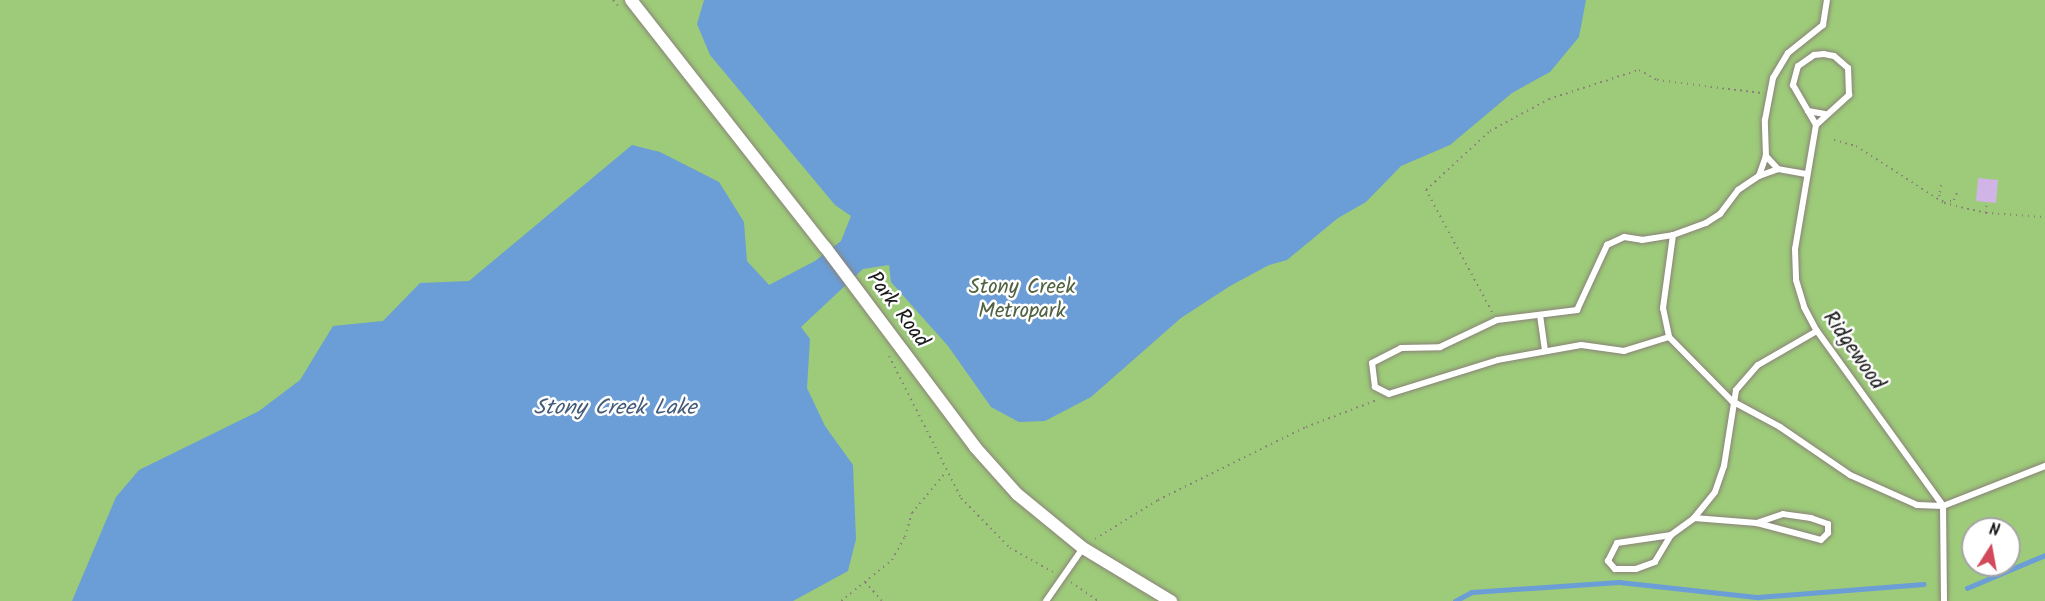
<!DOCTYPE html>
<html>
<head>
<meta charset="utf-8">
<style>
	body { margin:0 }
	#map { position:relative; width:2045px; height:601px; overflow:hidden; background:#f7e8d3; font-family:Kalam,sans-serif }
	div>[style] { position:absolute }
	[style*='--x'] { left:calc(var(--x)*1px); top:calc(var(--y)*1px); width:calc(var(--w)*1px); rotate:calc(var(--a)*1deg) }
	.green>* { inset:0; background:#9dcb79 }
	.water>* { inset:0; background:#6b9dd6 }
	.stream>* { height:4.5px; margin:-2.25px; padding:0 2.25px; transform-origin:2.25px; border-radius:2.25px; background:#6b9dd6 }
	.building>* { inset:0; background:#cfb4e5 }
	.path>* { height:2px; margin-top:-1px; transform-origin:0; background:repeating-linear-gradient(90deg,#8a8278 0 1.5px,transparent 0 6px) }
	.roads { filter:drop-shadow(0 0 2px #8a8278) drop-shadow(0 0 2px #8a8278) }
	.lane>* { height:6px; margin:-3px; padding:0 3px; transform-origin:3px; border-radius:3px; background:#fff }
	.street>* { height:12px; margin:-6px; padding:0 6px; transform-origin:6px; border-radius:6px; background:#fff }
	span { translate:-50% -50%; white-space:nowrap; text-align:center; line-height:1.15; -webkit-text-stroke:5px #fff; paint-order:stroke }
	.park-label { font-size:21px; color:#506241 }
	.street-label { font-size:21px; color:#1c1c1c }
	.water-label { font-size:22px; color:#445c79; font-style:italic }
	.north { position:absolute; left:1961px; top:517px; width:60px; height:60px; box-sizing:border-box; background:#fff; border:2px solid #a4a4a4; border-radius:50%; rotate:11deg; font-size:16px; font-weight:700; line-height:24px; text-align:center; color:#1c1c1c }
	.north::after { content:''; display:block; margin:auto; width:21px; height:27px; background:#d1495b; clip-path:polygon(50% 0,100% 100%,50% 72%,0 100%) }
</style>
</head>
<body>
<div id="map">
	<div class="green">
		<div style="clip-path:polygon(evenodd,0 0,2045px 0,2045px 601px,0 601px,0 0,1973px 529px,2009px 529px,2009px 565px,1973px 565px,1973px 529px)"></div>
	</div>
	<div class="water">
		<div style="clip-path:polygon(704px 0,1586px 0,1579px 37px,1550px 72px,1512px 93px,1450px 145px,1401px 166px,1366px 202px,1338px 218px,1287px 260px,1269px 265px,1230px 286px,1181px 318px,1091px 397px,1045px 421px,1019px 422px,991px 407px,948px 346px,891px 282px,889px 265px,863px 269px,801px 327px,810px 339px,807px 388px,825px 426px,853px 465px,856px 539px,848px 571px,793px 601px,72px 601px,116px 497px,139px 470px,259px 411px,300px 380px,333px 326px,383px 321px,420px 283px,469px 281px,632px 145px,660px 152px,719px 182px,744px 222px,747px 261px,769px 285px,815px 261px,841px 241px,851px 216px,835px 205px,710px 55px,697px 24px)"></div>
	</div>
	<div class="stream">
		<div style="--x:1967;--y:588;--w:85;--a:-22.9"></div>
		<div style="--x:1455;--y:601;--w:19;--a:-28"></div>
		<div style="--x:1472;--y:592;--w:147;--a:-3.9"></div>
		<div style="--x:1619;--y:582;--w:140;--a:6.2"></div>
		<div style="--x:1758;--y:597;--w:166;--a:-4.5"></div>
	</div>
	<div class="building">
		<div style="clip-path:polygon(1978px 178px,1998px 180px,1996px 203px,1976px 201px)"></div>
	</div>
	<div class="path">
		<div style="--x:613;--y:0;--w:9;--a:49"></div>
		<div style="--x:1834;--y:140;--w:23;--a:15"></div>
		<div style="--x:1856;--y:146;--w:105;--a:32.9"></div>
		<div style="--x:1944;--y:203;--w:43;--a:13.4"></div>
		<div style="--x:1986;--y:213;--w:59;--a:3.9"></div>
		<div style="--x:1941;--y:185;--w:10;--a:101"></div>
		<div style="--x:1939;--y:195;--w:9;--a:58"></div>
		<div style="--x:1944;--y:203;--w:10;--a:-17"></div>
		<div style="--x:1954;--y:200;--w:9;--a:-69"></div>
		<div style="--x:1986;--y:213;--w:11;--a:-85"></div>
		<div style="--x:1492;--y:312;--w:139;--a:-118.4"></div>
		<div style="--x:1426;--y:190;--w:87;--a:-42.7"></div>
		<div style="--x:1490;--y:131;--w:67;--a:-28.5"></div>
		<div style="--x:1549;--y:99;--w:95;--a:-17.9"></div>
		<div style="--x:1639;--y:70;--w:21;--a:29"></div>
		<div style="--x:1657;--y:80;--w:105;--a:7.1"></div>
		<div style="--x:889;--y:356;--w:159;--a:63.1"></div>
		<div style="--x:961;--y:498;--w:70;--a:45.6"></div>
		<div style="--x:1010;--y:548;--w:49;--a:29.2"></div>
		<div style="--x:1095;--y:539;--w:74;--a:-31.8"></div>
		<div style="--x:1158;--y:500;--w:165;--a:-26.3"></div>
		<div style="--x:1306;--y:427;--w:76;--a:-20.8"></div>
		<div style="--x:865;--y:582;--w:25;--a:48"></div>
		<div style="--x:1071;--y:582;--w:33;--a:35"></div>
		<div style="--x:841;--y:601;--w:65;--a:-38.8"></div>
		<div style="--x:892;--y:560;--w:26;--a:-61"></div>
		<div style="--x:905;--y:537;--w:25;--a:-74"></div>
		<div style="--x:912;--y:513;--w:53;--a:-50.3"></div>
	</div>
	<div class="roads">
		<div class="lane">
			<div style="--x:1808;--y:111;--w:16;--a:60"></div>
			<div style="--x:1816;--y:125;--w:45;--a:-42.3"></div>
			<div style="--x:1849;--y:95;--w:27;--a:-92"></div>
			<div style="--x:1848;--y:68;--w:18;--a:-139"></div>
			<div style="--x:1834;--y:56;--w:10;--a:-169"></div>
			<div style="--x:1824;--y:54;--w:10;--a:174"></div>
			<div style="--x:1814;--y:55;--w:19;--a:145"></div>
			<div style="--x:1798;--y:66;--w:20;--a:105"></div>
			<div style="--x:1793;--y:85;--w:30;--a:60"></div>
			<div style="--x:1808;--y:111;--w:17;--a:10"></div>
			<div style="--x:1816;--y:125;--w:126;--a:99.6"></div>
			<div style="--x:1795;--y:249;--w:31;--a:88"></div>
			<div style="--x:1796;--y:280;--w:28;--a:73"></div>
			<div style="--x:1804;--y:307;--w:27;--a:62"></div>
			<div style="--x:1817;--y:331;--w:216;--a:54.2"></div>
			<div style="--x:1806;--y:174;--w:28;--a:-170"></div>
			<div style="--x:1778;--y:169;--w:18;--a:-133"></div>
			<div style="--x:1766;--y:156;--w:36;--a:-92"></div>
			<div style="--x:1765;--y:120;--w:43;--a:-79.2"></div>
			<div style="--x:1773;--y:78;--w:29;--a:-59"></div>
			<div style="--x:1788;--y:53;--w:45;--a:-38.7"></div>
			<div style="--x:1823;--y:25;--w:25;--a:-81"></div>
			<div style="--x:1759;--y:176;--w:21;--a:-71"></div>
			<div style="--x:1673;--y:235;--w:74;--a:97.8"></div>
			<div style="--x:1663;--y:308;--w:30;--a:78"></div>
			<div style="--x:1669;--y:337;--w:47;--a:162.7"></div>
			<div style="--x:1624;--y:351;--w:43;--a:-172.1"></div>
			<div style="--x:1581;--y:345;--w:84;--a:169.8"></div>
			<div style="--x:1498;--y:360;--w:114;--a:162.7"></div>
			<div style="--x:1389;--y:394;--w:16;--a:-153"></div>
			<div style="--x:1375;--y:387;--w:24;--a:-97"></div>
			<div style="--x:1372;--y:363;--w:33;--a:-27"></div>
			<div style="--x:1401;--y:348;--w:39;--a:-1"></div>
			<div style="--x:1440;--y:347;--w:63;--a:-25.3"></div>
			<div style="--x:1497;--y:320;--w:81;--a:-7.1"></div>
			<div style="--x:1577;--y:310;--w:72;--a:-65.2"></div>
			<div style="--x:1607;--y:245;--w:19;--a:-25"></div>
			<div style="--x:1624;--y:237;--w:18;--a:9"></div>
			<div style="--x:1642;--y:240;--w:31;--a:-9"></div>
			<div style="--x:1673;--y:235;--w:35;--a:-20"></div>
			<div style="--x:1706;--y:223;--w:17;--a:-33"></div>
			<div style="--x:1720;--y:214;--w:30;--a:-53"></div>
			<div style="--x:1738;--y:190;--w:25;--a:-34"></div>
			<div style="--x:1759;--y:176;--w:20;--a:-20"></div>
			<div style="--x:1540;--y:315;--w:36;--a:82"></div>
			<div style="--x:1669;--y:337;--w:90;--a:45.5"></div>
			<div style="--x:1732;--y:401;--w:55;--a:28.4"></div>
			<div style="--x:1780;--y:427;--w:85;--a:34.4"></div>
			<div style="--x:1850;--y:475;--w:73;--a:24.1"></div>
			<div style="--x:1917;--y:505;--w:26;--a:2"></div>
			<div style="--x:1694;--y:518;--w:63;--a:4.5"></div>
			<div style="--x:1757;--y:523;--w:66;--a:14.9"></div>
			<div style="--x:1821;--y:540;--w:10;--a:-45"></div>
			<div style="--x:1828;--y:533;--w:9;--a:-90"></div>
			<div style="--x:1828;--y:524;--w:18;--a:-161"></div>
			<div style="--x:1811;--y:518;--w:28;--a:-172"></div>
			<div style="--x:1783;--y:514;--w:28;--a:161"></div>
			<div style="--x:1671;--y:535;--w:31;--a:121"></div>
			<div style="--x:1655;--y:562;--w:20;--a:160"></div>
			<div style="--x:1636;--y:569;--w:21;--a:180"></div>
			<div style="--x:1615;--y:569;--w:11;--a:-131"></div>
			<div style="--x:1608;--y:561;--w:20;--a:-63"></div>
			<div style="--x:1617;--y:543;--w:55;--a:-8.4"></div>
			<div style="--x:1671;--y:535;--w:29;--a:-36"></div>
			<div style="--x:1694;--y:518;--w:33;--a:-51"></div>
			<div style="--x:1715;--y:492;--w:28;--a:-71"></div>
			<div style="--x:1724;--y:466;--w:77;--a:-81"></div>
			<div style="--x:1736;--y:390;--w:33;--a:-49"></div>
			<div style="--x:1758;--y:365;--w:68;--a:-30"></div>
			<div style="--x:1046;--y:601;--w:65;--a:-55.1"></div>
			<div style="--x:1944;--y:601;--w:95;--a:-90.6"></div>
			<div style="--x:1943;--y:506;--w:110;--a:-21.4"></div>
		</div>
		<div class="street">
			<div style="--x:631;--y:0;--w:314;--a:51.9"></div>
			<div style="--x:825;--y:247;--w:250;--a:53.1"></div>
			<div style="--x:975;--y:447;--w:63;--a:48.2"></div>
			<div style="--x:1017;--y:494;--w:85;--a:39.3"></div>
			<div style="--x:1083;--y:548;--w:103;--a:31.1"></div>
		</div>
	</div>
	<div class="park-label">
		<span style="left:1022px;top:300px">Stony Creek<br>Metropark</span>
	</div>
	<div class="street-label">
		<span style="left:897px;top:310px;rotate:53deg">Park Road</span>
		<span style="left:1853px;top:351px;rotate:55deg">Ridgewood</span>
	</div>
	<div class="water-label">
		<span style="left:615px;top:409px">Stony Creek Lake</span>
	</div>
	<div class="north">N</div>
</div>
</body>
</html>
